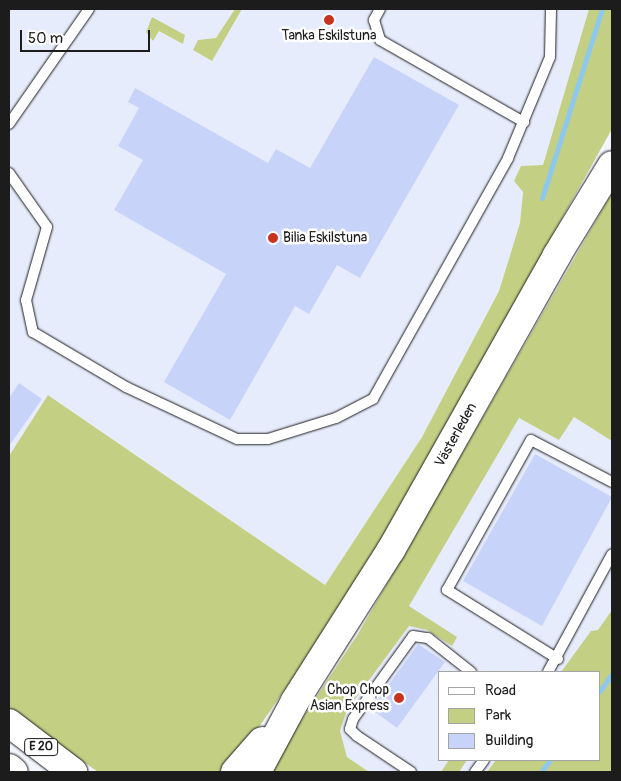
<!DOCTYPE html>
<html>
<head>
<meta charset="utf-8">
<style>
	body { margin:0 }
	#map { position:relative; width:621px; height:781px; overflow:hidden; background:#f4f6fe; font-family:Pangolin,sans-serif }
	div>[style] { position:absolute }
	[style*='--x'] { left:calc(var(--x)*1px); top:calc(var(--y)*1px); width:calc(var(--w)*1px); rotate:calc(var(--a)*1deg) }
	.built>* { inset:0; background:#e7ecfd }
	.green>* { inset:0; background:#c3d084 }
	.stream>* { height:5px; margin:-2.5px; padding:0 2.5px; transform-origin:2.5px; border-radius:2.5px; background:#8ec8ed }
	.building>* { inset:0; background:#c8d3fa }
	.roads { filter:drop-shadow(0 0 1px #1c1c1c) drop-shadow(0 0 1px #1c1c1c) }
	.service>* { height:10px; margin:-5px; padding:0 5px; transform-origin:5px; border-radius:5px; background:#fff }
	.secondary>* { height:28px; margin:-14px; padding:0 14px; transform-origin:14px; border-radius:14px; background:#fff }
	.trunk>* { height:28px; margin:-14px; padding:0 14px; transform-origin:14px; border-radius:14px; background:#fff }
	.dots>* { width:14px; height:14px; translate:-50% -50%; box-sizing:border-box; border:2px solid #fff; border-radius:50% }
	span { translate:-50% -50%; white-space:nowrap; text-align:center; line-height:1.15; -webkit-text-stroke:5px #fff; paint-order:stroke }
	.shield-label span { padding:1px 4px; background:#fff; border:1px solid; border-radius:4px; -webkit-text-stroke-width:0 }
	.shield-label { font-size:12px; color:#1c1c1c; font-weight:700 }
	.poi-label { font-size:14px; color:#1c1c1c }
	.left { translate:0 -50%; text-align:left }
	.right { translate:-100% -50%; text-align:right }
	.street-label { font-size:14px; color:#1c1c1c }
	.frame { position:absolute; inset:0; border:10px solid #1c1c1c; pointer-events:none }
	.legend { position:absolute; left:438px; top:671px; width:162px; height:90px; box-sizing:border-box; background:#fff; border:1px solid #a4a4a4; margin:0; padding:6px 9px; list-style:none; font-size:15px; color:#1c1c1c }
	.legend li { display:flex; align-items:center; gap:10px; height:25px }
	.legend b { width:25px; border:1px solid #a4a4a4 }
	.scale { position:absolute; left:20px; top:30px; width:130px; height:22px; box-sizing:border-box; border:2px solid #1c1c1c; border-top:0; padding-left:6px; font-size:15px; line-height:18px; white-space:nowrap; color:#1c1c1c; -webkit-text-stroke:4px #fff; paint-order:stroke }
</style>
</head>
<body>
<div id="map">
	<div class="built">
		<div style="clip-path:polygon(9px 9px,589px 9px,543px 165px,523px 192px,520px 223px,499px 291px,422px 437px,325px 585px,49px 395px,9px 456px)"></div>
		<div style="clip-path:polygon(612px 193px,612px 629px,579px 672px,440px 672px,440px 760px,511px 760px,502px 772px,267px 772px,358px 634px)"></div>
	</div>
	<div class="green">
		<div style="clip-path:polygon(235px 9px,242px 9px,212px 61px,193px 50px,198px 40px,216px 38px)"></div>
		<div style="clip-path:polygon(589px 9px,612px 9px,612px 129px,387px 531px,315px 646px,228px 772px,98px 772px,9px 709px,9px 456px,48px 395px,325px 585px,422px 437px,499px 291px,520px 223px,523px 192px,514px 181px,521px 166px,543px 165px)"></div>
		<div style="clip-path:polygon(152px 17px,185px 35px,183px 44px,159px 31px,153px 41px,146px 32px)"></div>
		<div style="clip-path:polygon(612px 193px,612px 441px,574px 417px,559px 440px,519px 418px,409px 606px,457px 637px,452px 646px,427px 630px,409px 626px,347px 710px,340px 731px,347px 757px,369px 772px,267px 772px,358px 634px)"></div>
		<div style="clip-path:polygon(612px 610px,612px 772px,487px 772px,496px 760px,600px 760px,600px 672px,561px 672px,591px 631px,598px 630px)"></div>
		<div style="clip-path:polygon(449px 760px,467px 760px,459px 772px,441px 772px)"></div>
	</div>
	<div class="stream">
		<div style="--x:542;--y:198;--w:198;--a:-72.4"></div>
		<div style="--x:600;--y:691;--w:21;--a:-55"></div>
		<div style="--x:541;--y:772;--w:15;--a:-53"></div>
	</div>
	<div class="building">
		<div style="clip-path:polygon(374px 57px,459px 105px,360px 278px,337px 265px,309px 314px,295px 306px,230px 420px,164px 382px,226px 274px,114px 210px,143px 160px,118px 146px,139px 108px,128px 102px,135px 88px,268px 163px,276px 149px,310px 168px)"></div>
		<div style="clip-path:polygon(19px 383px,42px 399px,9px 446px,9px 398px)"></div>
		<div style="clip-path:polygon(535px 454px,612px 497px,542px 626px,463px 581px)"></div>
		<div style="clip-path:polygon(418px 644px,445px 662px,397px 728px,371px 709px)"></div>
	</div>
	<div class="roads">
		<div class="service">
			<div style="--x:380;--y:9;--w:13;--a:119"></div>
			<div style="--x:374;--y:20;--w:21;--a:73"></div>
			<div style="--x:380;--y:40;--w:166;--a:29.7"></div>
			<div style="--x:9;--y:124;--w:140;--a:-55.2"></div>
			<div style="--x:9;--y:173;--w:66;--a:54.9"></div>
			<div style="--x:47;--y:227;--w:76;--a:106"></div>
			<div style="--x:26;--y:300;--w:33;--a:78"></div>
			<div style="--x:33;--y:332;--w:108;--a:30.6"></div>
			<div style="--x:126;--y:387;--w:123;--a:25.1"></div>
			<div style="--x:237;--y:439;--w:31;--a:0"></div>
			<div style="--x:268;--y:439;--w:71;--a:-17.2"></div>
			<div style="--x:336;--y:418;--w:42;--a:-27.2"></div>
			<div style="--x:373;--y:399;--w:276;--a:-60.7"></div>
			<div style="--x:508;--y:158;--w:109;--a:-67.4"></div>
			<div style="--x:550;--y:57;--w:48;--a:-88.8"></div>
			<div style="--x:558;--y:659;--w:131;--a:-148.1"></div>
			<div style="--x:447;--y:590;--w:172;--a:-60.8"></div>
			<div style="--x:531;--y:440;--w:91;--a:27.4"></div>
			<div style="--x:548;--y:672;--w:134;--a:-61.5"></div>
			<div style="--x:411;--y:772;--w:65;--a:-146.3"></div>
			<div style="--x:357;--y:736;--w:10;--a:-135"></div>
			<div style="--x:350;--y:729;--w:10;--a:-73"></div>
			<div style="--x:353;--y:719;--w:102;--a:-54.1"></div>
			<div style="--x:413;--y:636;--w:15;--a:8"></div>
			<div style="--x:428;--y:638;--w:55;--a:38.3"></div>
			<div style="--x:475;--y:772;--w:15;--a:-53"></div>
		</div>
		<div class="secondary">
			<div style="--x:235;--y:772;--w:41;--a:-48.9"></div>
			<div style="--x:257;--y:772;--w:81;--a:-61.8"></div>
			<div style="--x:295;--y:701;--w:179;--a:-57.6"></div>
			<div style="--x:391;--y:550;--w:338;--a:-60.6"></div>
			<div style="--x:557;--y:255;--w:105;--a:-58.6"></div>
		</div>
		<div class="trunk">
			<div style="--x:9;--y:723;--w:81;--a:37.4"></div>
			<div style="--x:9;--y:768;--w:6;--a:39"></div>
		</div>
	</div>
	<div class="dots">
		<div style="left:329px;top:20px;background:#c8321e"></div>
		<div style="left:273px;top:238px;background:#c8321e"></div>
		<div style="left:399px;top:698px;background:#c8321e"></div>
	</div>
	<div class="shield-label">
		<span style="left:41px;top:747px">E 20</span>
	</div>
	<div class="poi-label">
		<span style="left:329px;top:36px">Tanka Eskilstuna</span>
		<span class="left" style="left:283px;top:238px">Bilia Eskilstuna</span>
		<span class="right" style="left:389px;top:698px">Chop Chop<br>Asian Express</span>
	</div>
	<div class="street-label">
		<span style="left:456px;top:435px;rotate:-61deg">Västerleden</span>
	</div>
	<div class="frame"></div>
	<ul class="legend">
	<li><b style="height:6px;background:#fff"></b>Road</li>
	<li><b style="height:14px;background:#c3d084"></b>Park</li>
	<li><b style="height:14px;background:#c8d3fa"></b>Building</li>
	</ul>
	<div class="scale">50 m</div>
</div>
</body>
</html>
